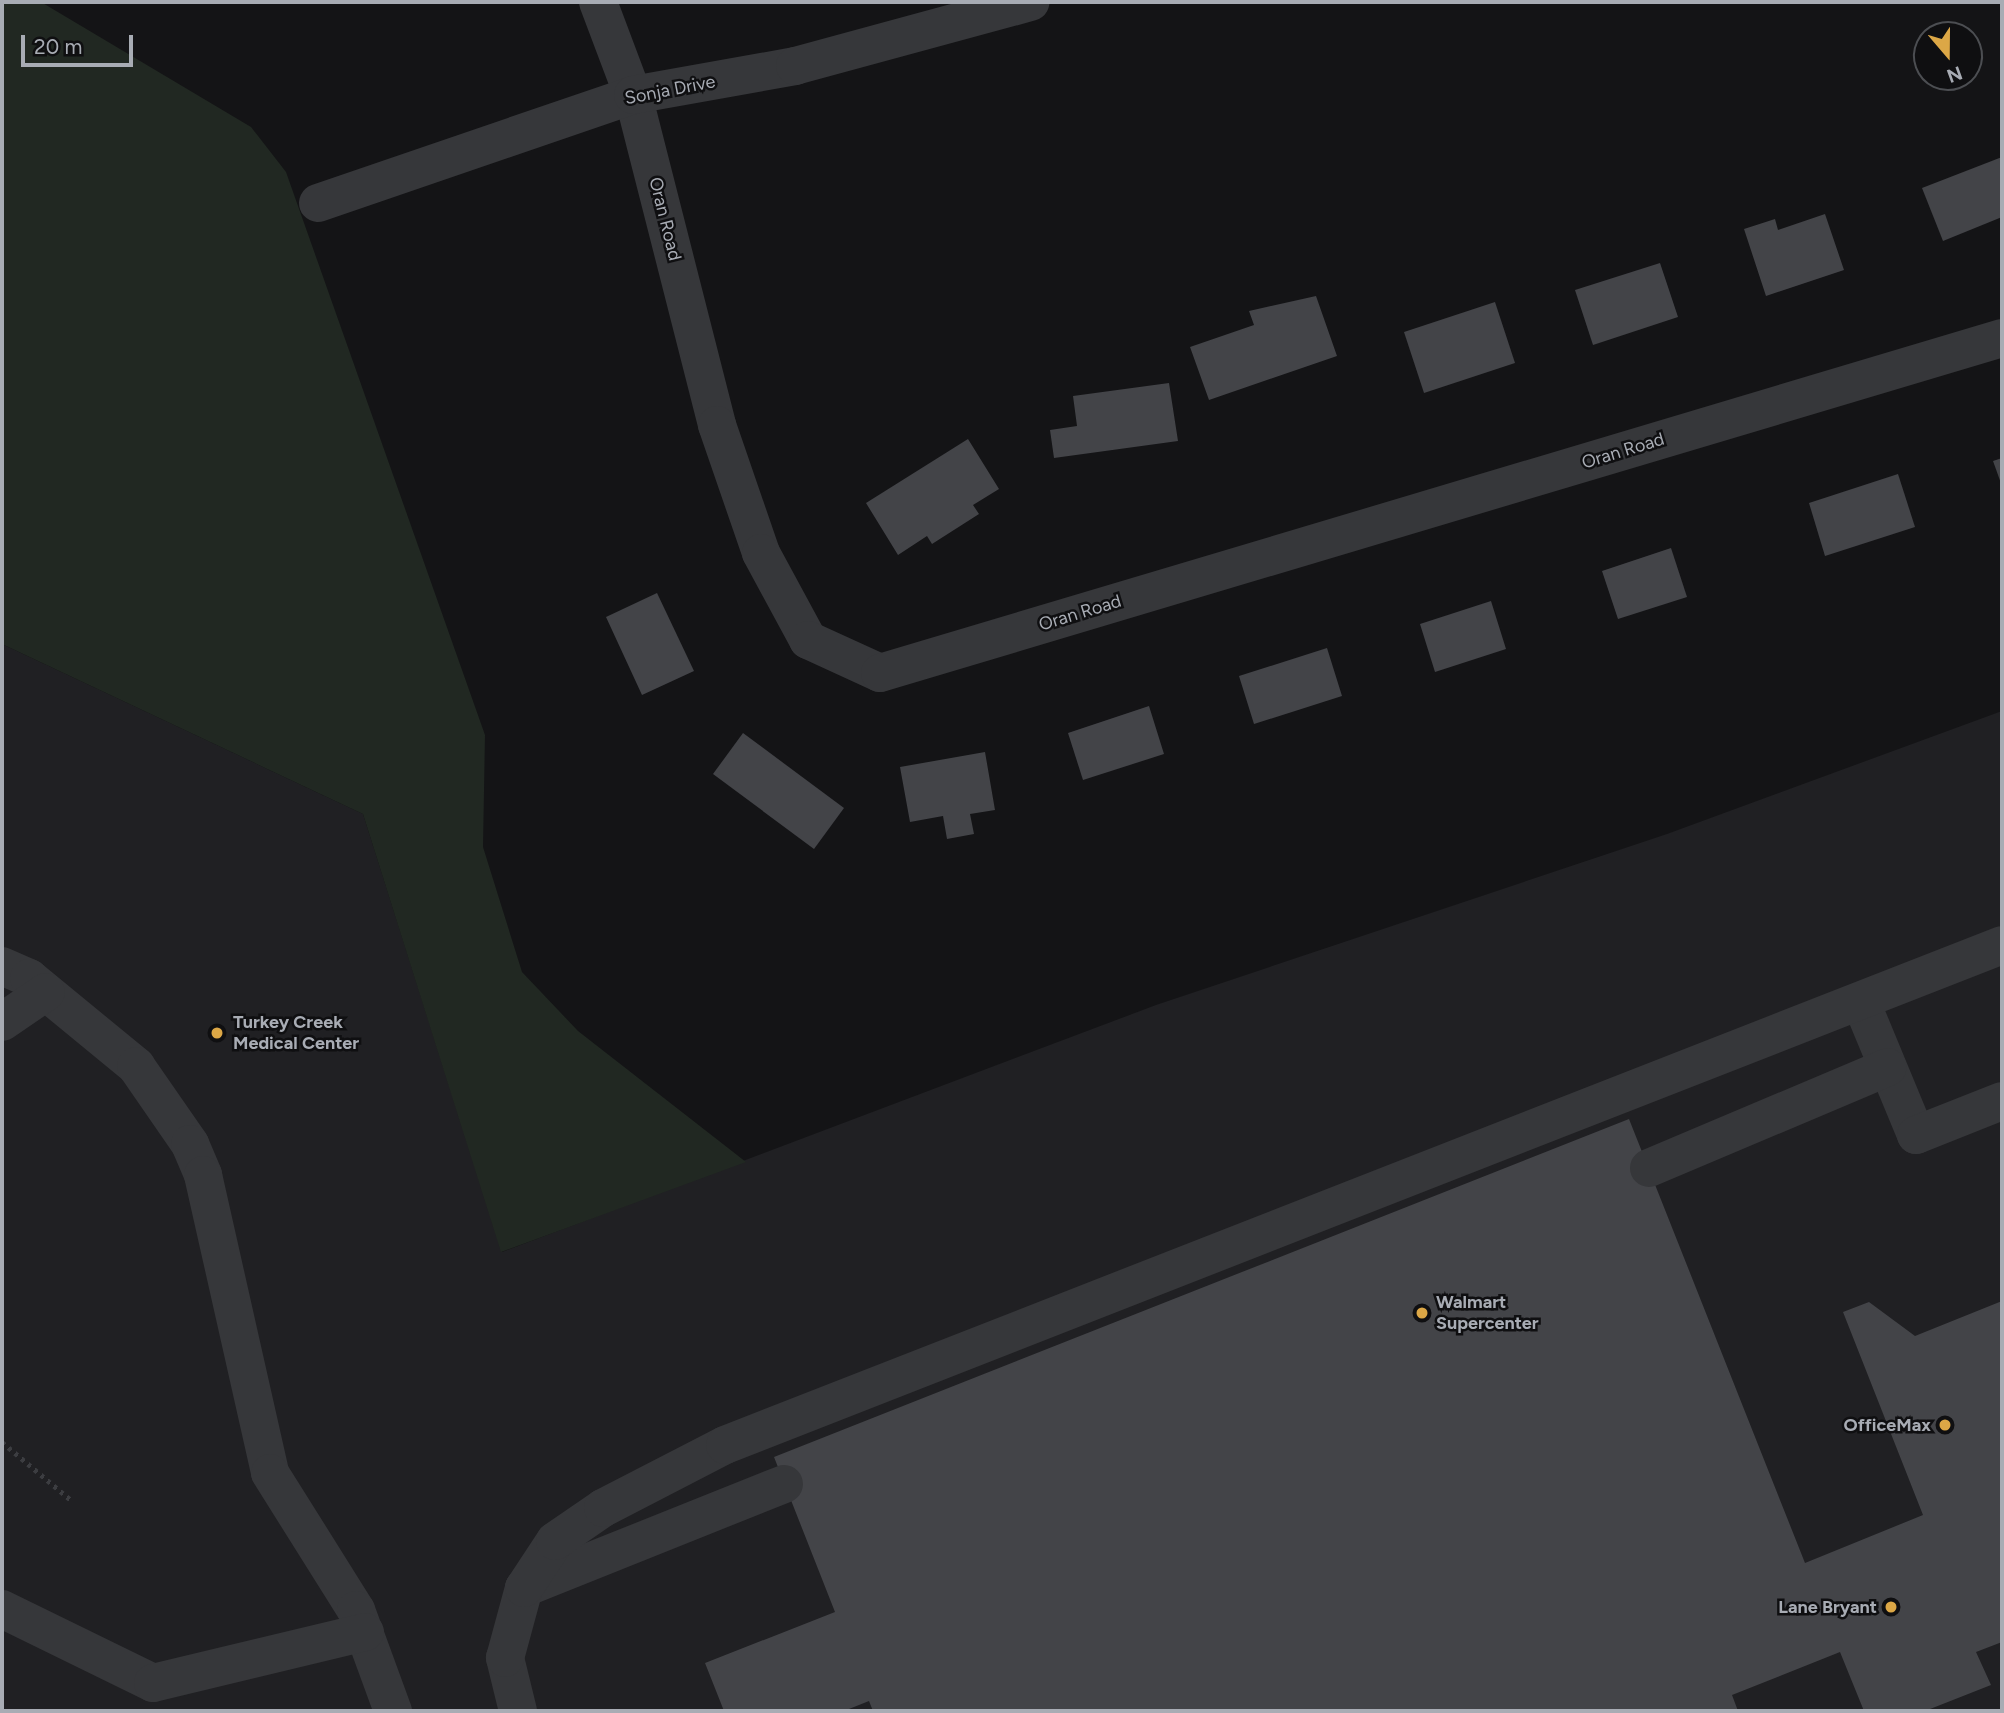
<!DOCTYPE html>
<html>
<head>
<meta charset="utf-8">
<style>
	body { margin:0 }
	#map { position:relative; width:2004px; height:1713px; overflow:hidden; background:#141416; font-family:Figtree,sans-serif }
	div>[style] { position:absolute }
	[style*='--x'] { left:calc(var(--x)*1px); top:calc(var(--y)*1px); width:calc(var(--w)*1px); rotate:calc(var(--a)*1deg) }
	.built>* { inset:0; background:#202023 }
	.green>* { inset:0; background:#212822 }
	.building>* { inset:0; background:#434448 }
	.path>* { height:4.5px; margin-top:-2.25px; transform-origin:0; background:repeating-linear-gradient(90deg,#3c3d41 0 3.5px,transparent 0 8.5px) }
	.minor>* { height:38px; margin:-19px; padding:0 19px; transform-origin:19px; border-radius:19px; background:#36373a }
	.dots>* { width:19px; height:19px; translate:-50% -50%; box-sizing:border-box; border:4px solid #0f0f11; border-radius:50% }
	span { translate:-50% -50%; white-space:nowrap; text-align:center; line-height:1.15; -webkit-text-stroke:5px #0f0f11; paint-order:stroke }
	.street-label { font-size:18px; color:#a8acb4 }
	.poi-label { font-size:18px; color:#a8acb4; font-weight:700 }
	.left { translate:0 -50%; text-align:left }
	.right { translate:-100% -50%; text-align:right }
	.frame { position:absolute; inset:0; border:4px solid #a8acb4; pointer-events:none }
	.north { position:absolute; left:1913px; top:21px; width:70px; height:70px; box-sizing:border-box; background:#0f0f11; border:2px solid #4c4e52; border-radius:50%; rotate:160deg; font-size:19px; font-weight:700; line-height:28px; text-align:center; color:#a8acb4 }
	.north::after { content:''; display:block; margin:auto; width:24px; height:32px; background:#dca746; clip-path:polygon(50% 0,100% 100%,50% 72%,0 100%) }
	.scale { position:absolute; left:21px; top:35px; width:112px; height:32px; box-sizing:border-box; border:4px solid #a8acb4; border-top:0; padding-left:9px; font-size:21px; line-height:24px; white-space:nowrap; color:#a8acb4; -webkit-text-stroke:5px #0f0f11; paint-order:stroke }
</style>
</head>
<body>
<div id="map">
	<div class="built">
		<div style="clip-path:polygon(2px 644px,363px 814px,502px 1252px,1156px 1005px,1667px 834px,2002px 711px,2002px 1711px,2px 1711px)"></div>
	</div>
	<div class="green">
		<div style="clip-path:polygon(2px 2px,41px 2px,251px 127px,286px 172px,485px 735px,483px 847px,522px 972px,578px 1031px,746px 1162px,501px 1252px,363px 814px,2px 644px)"></div>
	</div>
	<div class="building">
		<div style="clip-path:polygon(2002px 157px,2002px 217px,1943px 241px,1922px 188px)"></div>
		<div style="clip-path:polygon(1825px 214px,1844px 270px,1766px 296px,1744px 229px,1775px 219px,1778px 230px)"></div>
		<div style="clip-path:polygon(1660px 263px,1678px 317px,1593px 345px,1575px 290px)"></div>
		<div style="clip-path:polygon(1316px 296px,1337px 356px,1209px 400px,1190px 347px,1254px 325px,1249px 311px)"></div>
		<div style="clip-path:polygon(1495px 302px,1515px 363px,1424px 393px,1404px 332px)"></div>
		<div style="clip-path:polygon(1169px 383px,1178px 441px,1054px 458px,1050px 430px,1077px 426px,1073px 396px)"></div>
		<div style="clip-path:polygon(968px 439px,999px 489px,973px 505px,979px 514px,932px 544px,927px 536px,898px 555px,866px 503px)"></div>
		<div style="clip-path:polygon(2002px 458px,2002px 486px,1993px 461px)"></div>
		<div style="clip-path:polygon(1898px 474px,1915px 527px,1825px 556px,1809px 503px)"></div>
		<div style="clip-path:polygon(1671px 548px,1687px 597px,1618px 619px,1602px 571px)"></div>
		<div style="clip-path:polygon(657px 593px,694px 671px,642px 695px,606px 617px)"></div>
		<div style="clip-path:polygon(1491px 601px,1506px 649px,1435px 672px,1420px 624px)"></div>
		<div style="clip-path:polygon(1327px 648px,1342px 696px,1254px 724px,1239px 676px)"></div>
		<div style="clip-path:polygon(1149px 706px,1164px 754px,1083px 780px,1068px 733px)"></div>
		<div style="clip-path:polygon(743px 733px,844px 808px,814px 849px,713px 774px)"></div>
		<div style="clip-path:polygon(985px 752px,995px 810px,970px 814px,974px 834px,947px 839px,943px 816px,910px 822px,900px 767px)"></div>
		<div style="clip-path:polygon(1629px 1119px,1805px 1563px,1923px 1515px,1843px 1312px,1869px 1302px,1915px 1336px,2002px 1301px,2002px 1642px,1976px 1652px,1991px 1685px,1925px 1711px,1864px 1711px,1840px 1652px,1732px 1695px,1738px 1711px,873px 1711px,869px 1701px,844px 1711px,724px 1711px,705px 1663px,835px 1612px,774px 1457px)"></div>
	</div>
	<div class="path">
		<div style="--x:2;--y:1442;--w:90;--a:40"></div>
	</div>
	<div class="minor">
		<div style="--x:598;--y:2;--w:99;--a:69.4"></div>
		<div style="--x:633;--y:95;--w:341;--a:75.7"></div>
		<div style="--x:717;--y:425;--w:135;--a:71"></div>
		<div style="--x:761;--y:553;--w:99;--a:61.6"></div>
		<div style="--x:808;--y:640;--w:79;--a:24.6"></div>
		<div style="--x:880;--y:673;--w:1171;--a:-16.62"></div>
		<div style="--x:318;--y:203;--w:333;--a:-18.9"></div>
		<div style="--x:633;--y:95;--w:165;--a:-10.1"></div>
		<div style="--x:795;--y:66;--w:244;--a:-15.2"></div>
		<div style="--x:2;--y:966;--w:30;--a:24"></div>
		<div style="--x:29;--y:978;--w:139;--a:39.4"></div>
		<div style="--x:136;--y:1066;--w:95;--a:55.3"></div>
		<div style="--x:190;--y:1144;--w:34;--a:67"></div>
		<div style="--x:203;--y:1175;--w:305;--a:77.3"></div>
		<div style="--x:270;--y:1473;--w:162;--a:57.9"></div>
		<div style="--x:356;--y:1610;--w:108;--a:69.9"></div>
		<div style="--x:1861;--y:1002;--w:144;--a:67.5"></div>
		<div style="--x:1916;--y:1135;--w:92;--a:-21.6"></div>
		<div style="--x:2;--y:1022;--w:53;--a:-34.3"></div>
		<div style="--x:1649;--y:1168;--w:259;--a:-22.9"></div>
		<div style="--x:524;--y:1588;--w:280;--a:-21.8"></div>
		<div style="--x:2;--y:1609;--w:168;--a:26.1"></div>
		<div style="--x:153;--y:1683;--w:218;--a:-13.5"></div>
		<div style="--x:518;--y:1711;--w:55;--a:-103.8"></div>
		<div style="--x:505;--y:1658;--w:73;--a:-74.8"></div>
		<div style="--x:524;--y:1588;--w:56;--a:-56.6"></div>
		<div style="--x:555;--y:1541;--w:58;--a:-34.5"></div>
		<div style="--x:603;--y:1508;--w:137;--a:-27.3"></div>
		<div style="--x:725;--y:1445;--w:1371;--a:-21.38"></div>
	</div>
	<div class="dots">
		<div style="left:217px;top:1033px;background:#dca746"></div>
		<div style="left:1422px;top:1313px;background:#dca746"></div>
		<div style="left:1945px;top:1425px;background:#dca746"></div>
		<div style="left:1891px;top:1607px;background:#dca746"></div>
	</div>
	<div class="street-label">
		<span style="left:670px;top:90px;rotate:-11deg">Sonja Drive</span>
		<span style="left:665px;top:219px;rotate:76deg">Oran Road</span>
		<span style="left:1623px;top:451px;rotate:-17deg">Oran Road</span>
		<span style="left:1080px;top:613px;rotate:-17deg">Oran Road</span>
	</div>
	<div class="poi-label">
		<span class="left" style="left:233px;top:1033px">Turkey Creek<br>Medical Center</span>
		<span class="left" style="left:1436px;top:1313px">Walmart<br>Supercenter</span>
		<span class="right" style="left:1931px;top:1425px">OfficeMax</span>
		<span class="right" style="left:1877px;top:1607px">Lane Bryant</span>
	</div>
	<div class="frame"></div>
	<div class="north">N</div>
	<div class="scale">20 m</div>
</div>
</body>
</html>
